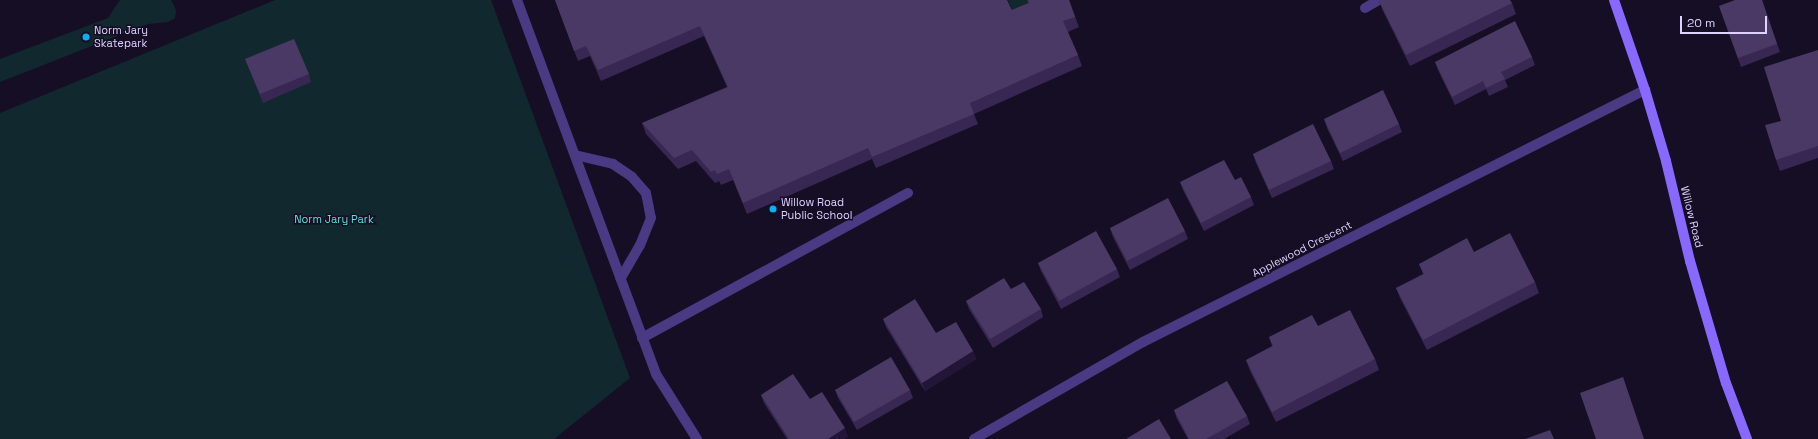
<!DOCTYPE html>
<html>
<head>
<meta charset="utf-8">
<style>
	body { margin:0 }
	#map { position:relative; width:1818px; height:439px; overflow:hidden; background:#160e24; font-family:"Space Grotesk",sans-serif }
	div>[style] { position:absolute }
	[style*='--x'] { left:calc(var(--x)*1px); top:calc(var(--y)*1px); width:calc(var(--w)*1px); rotate:calc(var(--a)*1deg) }
	.green>* { inset:0; background:#11292e }
	.service>* { height:10px; margin:-5px; padding:0 5px; transform-origin:5px; border-radius:5px; background:#4a3983 }
	.minor>* { height:10px; margin:-5px; padding:0 5px; transform-origin:5px; border-radius:5px; background:#4a3983 }
	.secondary>* { height:10px; margin:-5px; padding:0 5px; transform-origin:5px; border-radius:5px; background:#8968ff }
	.wall>* { inset:0; background:#382752 }
	.shaded-wall>* { inset:0; background:#231538 }
	.building>* { inset:0; background:#4a3965 }
	.dots>* { width:11px; height:11px; translate:-50% -50%; box-sizing:border-box; border:2px solid #160e24; border-radius:50% }
	span { translate:-50% -50%; white-space:nowrap; text-align:center; line-height:1.15; -webkit-text-stroke:3px #160e24; paint-order:stroke }
	.poi-label { font-size:11px; color:#dfd1ff }
	.left { translate:0 -50%; text-align:left }
	.street-label { font-size:11px; color:#dfd1ff }
	.park-label { font-size:11px; color:#5be0d9 }
	.scale { position:absolute; left:1680px; top:16px; width:87px; height:18px; box-sizing:border-box; border:2px solid #dfd1ff; border-top:0; padding-left:5px; font-size:12px; line-height:14px; white-space:nowrap; color:#dfd1ff; -webkit-text-stroke:3px #160e24; paint-order:stroke }
</style>
</head>
<body>
<div id="map">
	<div class="green">
		<div style="clip-path:polygon(120px 0,171px 0,176px 10px,175px 18px,168px 22px,148px 24px,0 82px,0 59px,108px 18px)"></div>
		<div style="clip-path:polygon(275px 0,491px 0,630px 378px,554px 439px,0 439px,0 113px)"></div>
		<div style="clip-path:polygon(1008px 0,1037px 0,1016px 18px)"></div>
	</div>
	<div class="service">
		<div style="--x:517;--y:0;--w:399;--a:69.6"></div>
		<div style="--x:1365;--y:8;--w:16;--a:-30"></div>
		<div style="--x:575;--y:155;--w:39;--a:13"></div>
		<div style="--x:613;--y:164;--w:23;--a:34"></div>
		<div style="--x:632;--y:177;--w:21;--a:49"></div>
		<div style="--x:646;--y:193;--w:25;--a:79"></div>
		<div style="--x:651;--y:218;--w:29;--a:112"></div>
		<div style="--x:640;--y:245;--w:39;--a:120"></div>
		<div style="--x:642;--y:338;--w:303;--a:-28.6"></div>
	</div>
	<div class="minor">
		<div style="--x:656;--y:374;--w:77;--a:57.8"></div>
		<div style="--x:974;--y:439;--w:195;--a:-29.9"></div>
		<div style="--x:1143;--y:342;--w:562;--a:-26.66"></div>
	</div>
	<div class="secondary">
		<div style="--x:1614;--y:0;--w:95;--a:71"></div>
		<div style="--x:1645;--y:90;--w:74;--a:73.5"></div>
		<div style="--x:1666;--y:161;--w:103;--a:76.5"></div>
		<div style="--x:1690;--y:261;--w:127;--a:73.6"></div>
		<div style="--x:1726;--y:383;--w:60;--a:69.4"></div>
	</div>
	<div class="wall">
		<div style="clip-path:polygon(555px 0,1012px 10px,1028px 3px,1027px 0,1069px 0,1079px 27px,1068px 32px,1078px 55px,1082px 66px,974px 114px,978px 124px,876px 168px,872px 159px,747px 214px,733px 180px,721px 185px,719px 181px,715px 183px,696px 161px,678px 169px,646px 134px,642px 123px,727px 87px,704px 36px,601px 81px,590px 56px,578px 61px)"></div>
		<div style="clip-path:polygon(1762px 0,1780px 52px,1741px 67px,1719px 6px)"></div>
		<div style="clip-path:polygon(1379px 1px,1512px 3px,1516px 14px,1410px 66px,1383px 11px)"></div>
		<div style="clip-path:polygon(1818px 50px,1818px 158px,1780px 171px,1776px 160px,1781px 121px)"></div>
		<div style="clip-path:polygon(1532px 57px,1535px 65px,1505px 80px,1508px 87px,1489px 96px,1486px 89px,1455px 105px,1438px 70px,1435px 62px)"></div>
		<div style="clip-path:polygon(245px 59px,309px 74px,311px 82px,263px 103px)"></div>
		<div style="clip-path:polygon(1324px 119px,1399px 124px,1402px 132px,1343px 161px,1327px 128px)"></div>
		<div style="clip-path:polygon(1253px 154px,1331px 161px,1334px 169px,1272px 198px,1256px 163px)"></div>
		<div style="clip-path:polygon(1235px 180px,1251px 197px,1254px 205px,1204px 231px,1183px 190px,1180px 182px)"></div>
		<div style="clip-path:polygon(1110px 228px,1185px 231px,1188px 239px,1130px 270px,1113px 237px)"></div>
		<div style="clip-path:polygon(1474px 252px,1535px 282px,1539px 293px,1427px 350px,1400px 298px,1396px 288px,1423px 274px,1419px 264px)"></div>
		<div style="clip-path:polygon(1038px 263px,1117px 269px,1120px 277px,1061px 309px,1041px 271px)"></div>
		<div style="clip-path:polygon(1011px 289px,1041px 309px,1043px 317px,993px 348px,969px 309px,966px 301px)"></div>
		<div style="clip-path:polygon(883px 319px,936px 333px,973px 351px,976px 359px,925px 391px,886px 327px)"></div>
		<div style="clip-path:polygon(1318px 326px,1375px 359px,1379px 370px,1276px 422px,1250px 371px,1246px 360px,1272px 346px,1269px 337px)"></div>
		<div style="clip-path:polygon(835px 390px,910px 390px,913px 398px,857px 430px,838px 398px)"></div>
		<div style="clip-path:polygon(761px 395px,810px 399px,848px 436px,844px 439px,787px 439px,764px 403px)"></div>
		<div style="clip-path:polygon(1174px 410px,1247px 416px,1250px 424px,1224px 439px,1188px 439px,1177px 419px)"></div>
	</div>
	<div class="shaded-wall">
		<div style="clip-path:polygon(973px 351px,976px 359px,925px 391px,922px 383px)"></div>
		<div style="clip-path:polygon(845px 428px,848px 436px,844px 439px,828px 439px)"></div>
	</div>
	<div class="building">
		<div style="clip-path:polygon(555px 0,1007px 0,1012px 10px,1029px 3px,1028px 0,1069px 0,1075px 17px,1063px 21px,1078px 55px,970px 103px,974px 114px,872px 157px,868px 148px,743px 203px,729px 169px,717px 174px,715px 170px,711px 172px,692px 150px,674px 158px,642px 123px,728px 87px,700px 26px,598px 70px,586px 46px,574px 51px)"></div>
		<div style="clip-path:polygon(1380px 0,1510px 0,1512px 3px,1406px 55px,1379px 1px)"></div>
		<div style="clip-path:polygon(1735px 0,1762px 0,1777px 44px,1738px 58px,1719px 6px)"></div>
		<div style="clip-path:polygon(1515px 21px,1532px 57px,1501px 72px,1505px 79px,1486px 88px,1483px 81px,1452px 97px,1435px 62px)"></div>
		<div style="clip-path:polygon(294px 39px,309px 74px,260px 94px,245px 59px)"></div>
		<div style="clip-path:polygon(1818px 50px,1818px 146px,1776px 160px,1765px 125px,1781px 121px,1764px 67px)"></div>
		<div style="clip-path:polygon(1383px 90px,1399px 124px,1340px 153px,1324px 119px)"></div>
		<div style="clip-path:polygon(1313px 124px,1331px 161px,1269px 190px,1253px 154px)"></div>
		<div style="clip-path:polygon(1224px 160px,1235px 180px,1241px 177px,1251px 197px,1201px 223px,1180px 182px)"></div>
		<div style="clip-path:polygon(1168px 198px,1185px 231px,1127px 261px,1110px 228px)"></div>
		<div style="clip-path:polygon(1096px 231px,1117px 269px,1059px 301px,1038px 263px)"></div>
		<div style="clip-path:polygon(1510px 233px,1535px 282px,1423px 340px,1396px 288px,1424px 274px,1419px 264px,1467px 238px,1474px 252px)"></div>
		<div style="clip-path:polygon(1004px 278px,1011px 289px,1024px 282px,1041px 309px,990px 339px,966px 301px)"></div>
		<div style="clip-path:polygon(915px 299px,936px 333px,956px 322px,973px 351px,922px 383px,883px 319px)"></div>
		<div style="clip-path:polygon(1350px 310px,1375px 359px,1272px 412px,1246px 360px,1273px 346px,1269px 337px,1312px 315px,1318px 326px)"></div>
		<div style="clip-path:polygon(891px 357px,910px 390px,854px 422px,835px 390px)"></div>
		<div style="clip-path:polygon(793px 374px,810px 399px,822px 392px,845px 428px,828px 439px,789px 439px,761px 395px)"></div>
		<div style="clip-path:polygon(1623px 377px,1644px 439px,1596px 439px,1580px 393px)"></div>
		<div style="clip-path:polygon(1227px 381px,1247px 416px,1206px 439px,1189px 439px,1174px 410px)"></div>
		<div style="clip-path:polygon(1159px 419px,1171px 439px,1126px 439px)"></div>
		<div style="clip-path:polygon(1550px 430px,1554px 439px,1525px 439px)"></div>
	</div>
	<div class="dots">
		<div style="left:86px;top:37px;background:#00b1fc"></div>
		<div style="left:773px;top:209px;background:#00b1fc"></div>
	</div>
	<div class="poi-label">
		<span class="left" style="left:94px;top:37px">Norm Jary<br>Skatepark</span>
		<span class="left" style="left:781px;top:209px">Willow Road<br>Public School</span>
	</div>
	<div class="street-label">
		<span style="left:1692px;top:217px;rotate:76deg">Willow Road</span>
		<span style="left:1302px;top:249px;rotate:-27deg">Applewood Crescent</span>
	</div>
	<div class="park-label">
		<span style="left:334px;top:219px">Norm Jary Park</span>
	</div>
	<div class="scale">20 m</div>
</div>
</body>
</html>
